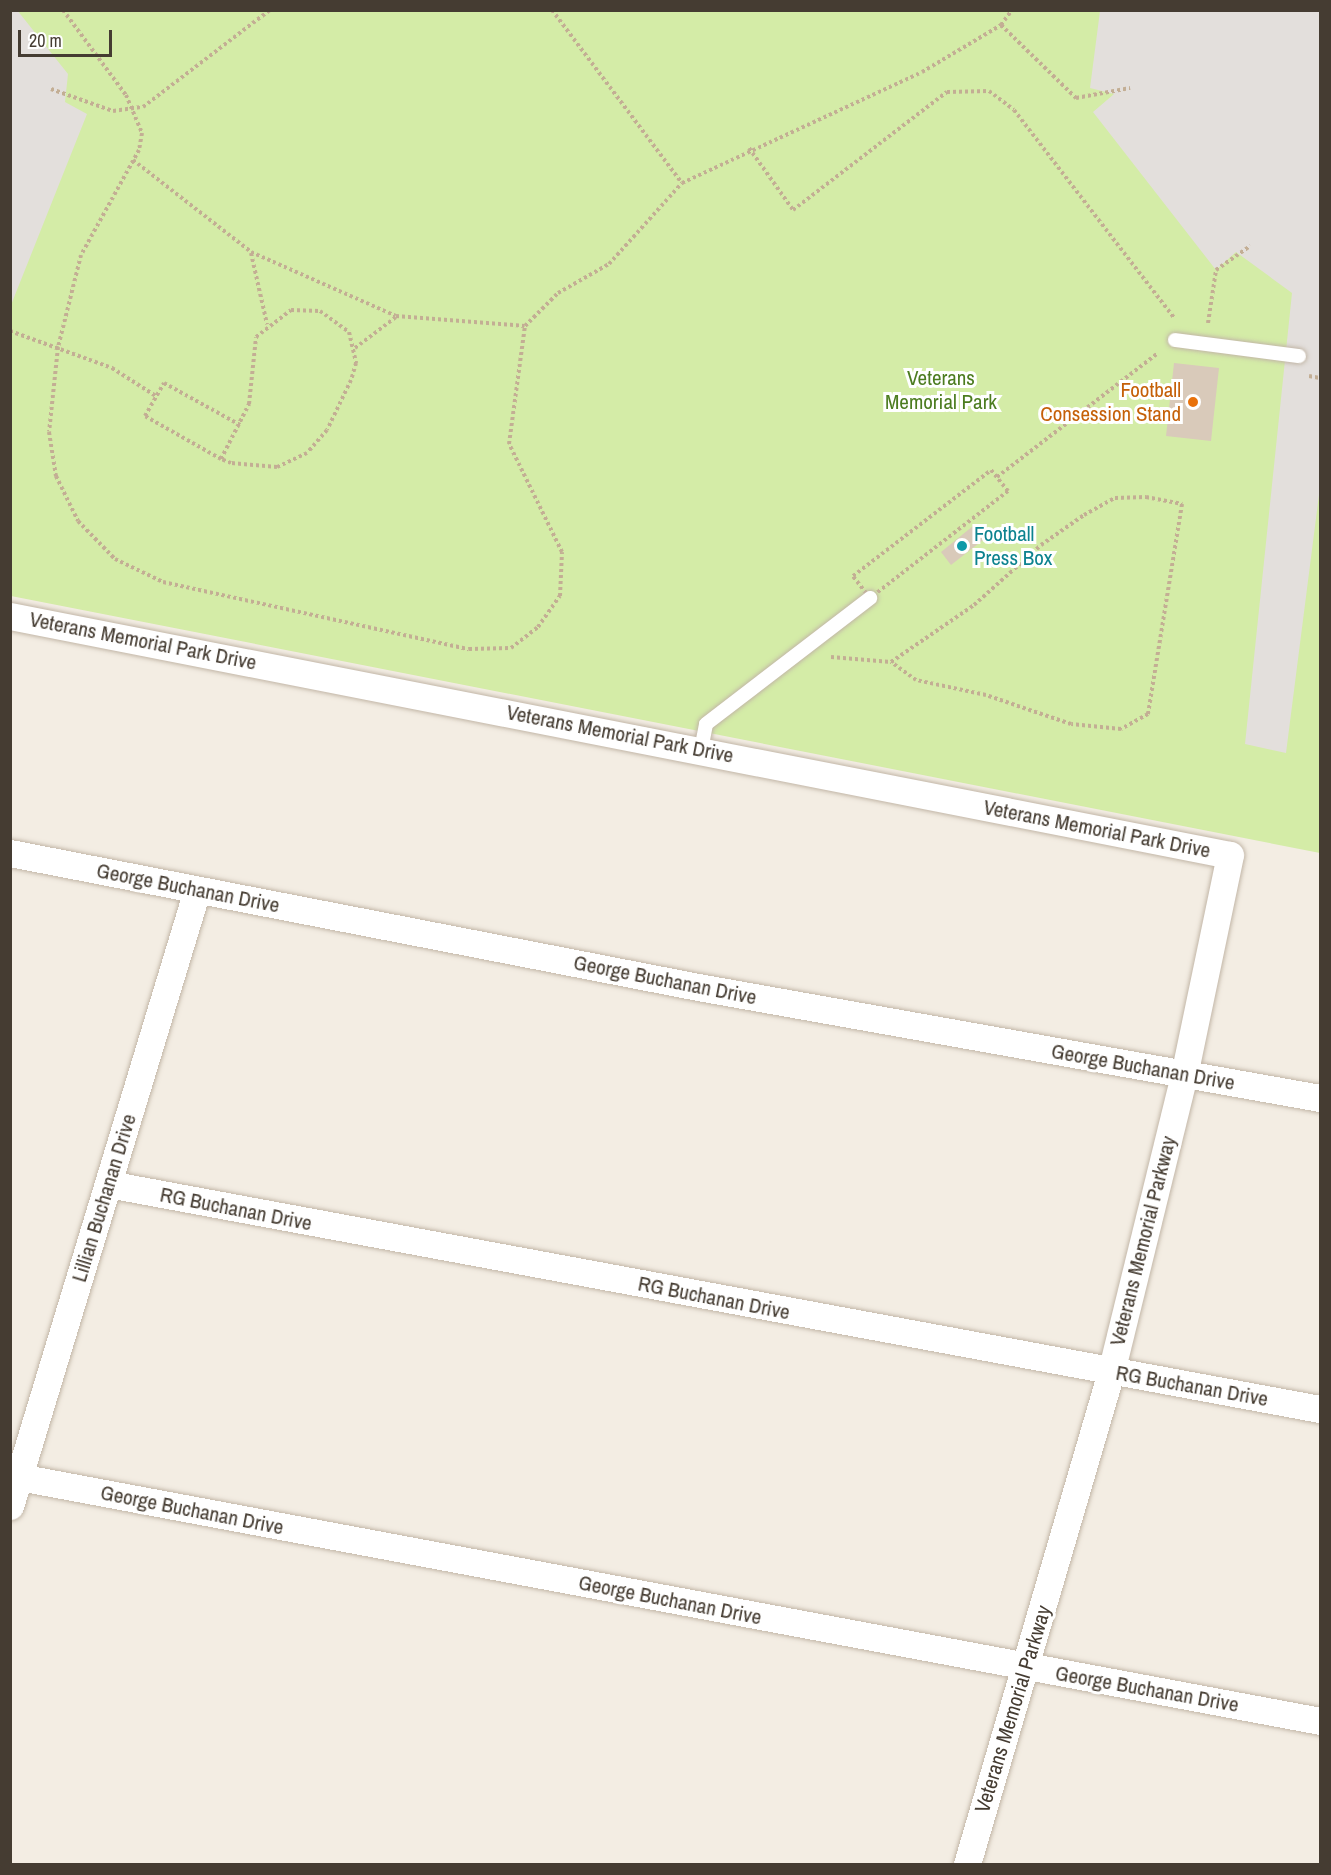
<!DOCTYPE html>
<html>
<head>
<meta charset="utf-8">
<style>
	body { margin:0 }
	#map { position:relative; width:1331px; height:1875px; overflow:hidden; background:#f3ede3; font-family:"Archivo Narrow",sans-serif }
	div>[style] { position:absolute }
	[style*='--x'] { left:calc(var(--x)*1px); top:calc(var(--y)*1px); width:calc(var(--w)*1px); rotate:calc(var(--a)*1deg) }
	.green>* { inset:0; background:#d4eca7 }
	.parking>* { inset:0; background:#e3dfdc }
	.building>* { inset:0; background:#d9caba }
	.path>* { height:4px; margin-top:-2px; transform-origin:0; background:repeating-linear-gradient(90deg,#c3ae94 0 3px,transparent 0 6px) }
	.roads { filter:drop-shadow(0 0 2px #c2b6a7) drop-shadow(0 0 2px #c2b6a7) }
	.lane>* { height:14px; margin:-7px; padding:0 7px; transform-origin:7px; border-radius:7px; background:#fff }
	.street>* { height:27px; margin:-13.5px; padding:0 13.5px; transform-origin:13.5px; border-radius:13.5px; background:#fff }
	.dots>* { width:16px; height:16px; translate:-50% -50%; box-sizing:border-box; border:3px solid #fff; border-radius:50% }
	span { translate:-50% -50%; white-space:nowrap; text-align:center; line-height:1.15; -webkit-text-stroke:6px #fff; paint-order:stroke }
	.park-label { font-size:21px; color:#4c7c20 }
	.food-label { font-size:21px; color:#c56008 }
	.right { translate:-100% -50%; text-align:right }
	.culture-label { font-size:21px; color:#0d838f }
	.left { translate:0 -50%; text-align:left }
	.street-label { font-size:21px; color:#453c32 }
	.frame { position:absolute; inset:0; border:12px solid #453c32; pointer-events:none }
	.scale { position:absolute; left:18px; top:30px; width:94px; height:27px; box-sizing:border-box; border:3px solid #453c32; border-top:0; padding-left:8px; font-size:18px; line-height:21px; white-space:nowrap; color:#453c32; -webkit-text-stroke:4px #fff; paint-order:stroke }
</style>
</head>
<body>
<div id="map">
	<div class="green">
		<div style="clip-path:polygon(10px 11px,1320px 11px,1320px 853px,11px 596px)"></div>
	</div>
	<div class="parking">
		<div style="clip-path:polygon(17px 10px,68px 74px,65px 102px,87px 114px,11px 305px,10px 11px)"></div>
		<div style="clip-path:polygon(1100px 11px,1320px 11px,1320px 487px,1286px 753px,1245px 744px,1292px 293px,1236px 252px,1216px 270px,1093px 112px,1114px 94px,1090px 88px)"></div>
	</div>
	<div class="building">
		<div style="clip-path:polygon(1174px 363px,1219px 368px,1211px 441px,1166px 436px)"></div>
		<div style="clip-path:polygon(973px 526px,983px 540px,951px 565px,941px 552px)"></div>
	</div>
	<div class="path">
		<div style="--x:63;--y:10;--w:106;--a:53.5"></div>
		<div style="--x:126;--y:95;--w:41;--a:67.2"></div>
		<div style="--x:142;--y:133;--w:17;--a:100"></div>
		<div style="--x:139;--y:150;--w:120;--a:118.9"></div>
		<div style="--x:81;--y:255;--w:95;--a:104"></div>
		<div style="--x:58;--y:347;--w:85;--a:96"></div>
		<div style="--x:49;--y:432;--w:45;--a:81"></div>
		<div style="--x:56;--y:476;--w:50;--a:63.9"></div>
		<div style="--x:78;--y:521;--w:53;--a:45.8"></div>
		<div style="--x:115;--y:559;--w:53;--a:25.6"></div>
		<div style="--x:163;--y:582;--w:313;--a:12.4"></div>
		<div style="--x:469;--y:649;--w:42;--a:-1.4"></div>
		<div style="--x:511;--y:648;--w:34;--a:-38"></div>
		<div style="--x:538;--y:627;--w:38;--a:-55"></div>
		<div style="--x:560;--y:596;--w:44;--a:-87.4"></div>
		<div style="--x:562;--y:552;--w:120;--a:-116.1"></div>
		<div style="--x:509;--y:444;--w:119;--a:-82.3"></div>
		<div style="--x:525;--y:326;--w:47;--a:-45"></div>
		<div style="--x:558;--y:293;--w:59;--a:-29.6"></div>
		<div style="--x:609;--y:264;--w:109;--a:-48"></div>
		<div style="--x:682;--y:183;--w:264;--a:-24.8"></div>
		<div style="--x:922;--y:72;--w:92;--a:-30.7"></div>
		<div style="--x:1001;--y:25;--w:19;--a:-54"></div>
		<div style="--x:552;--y:10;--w:216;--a:53.1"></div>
		<div style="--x:1001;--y:25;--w:105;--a:44.2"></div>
		<div style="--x:1076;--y:98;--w:55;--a:-10.5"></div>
		<div style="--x:51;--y:89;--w:66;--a:19.5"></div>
		<div style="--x:113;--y:111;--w:30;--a:-8"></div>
		<div style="--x:143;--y:107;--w:160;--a:-37.4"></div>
		<div style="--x:749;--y:148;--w:76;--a:54.6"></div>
		<div style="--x:793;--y:210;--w:194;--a:-37.5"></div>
		<div style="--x:947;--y:92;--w:42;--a:-1.4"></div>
		<div style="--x:989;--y:91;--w:31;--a:37"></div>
		<div style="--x:1014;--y:110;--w:262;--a:52.4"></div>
		<div style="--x:133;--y:160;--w:150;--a:37.9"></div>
		<div style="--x:251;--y:252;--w:158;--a:23.8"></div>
		<div style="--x:396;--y:316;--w:129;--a:4.4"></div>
		<div style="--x:251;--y:253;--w:73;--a:77.3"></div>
		<div style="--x:291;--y:310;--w:29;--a:2"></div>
		<div style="--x:320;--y:311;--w:36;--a:36"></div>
		<div style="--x:349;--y:332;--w:32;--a:77"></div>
		<div style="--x:356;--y:363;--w:18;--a:106"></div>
		<div style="--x:351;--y:380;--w:55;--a:115.6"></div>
		<div style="--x:327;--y:430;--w:30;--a:131"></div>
		<div style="--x:307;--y:453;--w:33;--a:155"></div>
		<div style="--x:277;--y:467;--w:46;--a:-175"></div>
		<div style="--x:231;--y:463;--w:11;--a:-158"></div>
		<div style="--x:221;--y:459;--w:62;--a:-63"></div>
		<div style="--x:249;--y:404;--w:67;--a:-84"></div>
		<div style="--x:256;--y:337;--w:44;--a:-37.6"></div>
		<div style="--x:1208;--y:323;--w:54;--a:-81.4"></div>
		<div style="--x:1216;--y:270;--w:42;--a:-35.2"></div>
		<div style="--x:10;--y:331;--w:109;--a:19.9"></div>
		<div style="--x:112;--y:368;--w:52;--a:32.5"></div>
		<div style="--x:355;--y:348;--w:51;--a:-37.1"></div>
		<div style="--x:1309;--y:376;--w:11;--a:10"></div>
		<div style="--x:221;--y:459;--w:87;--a:-150.5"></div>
		<div style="--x:145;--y:416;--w:38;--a:-60"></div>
		<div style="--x:164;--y:383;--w:87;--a:28.9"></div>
		<div style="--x:991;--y:470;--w:27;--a:51"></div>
		<div style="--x:1008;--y:491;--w:175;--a:142.2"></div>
		<div style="--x:870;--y:598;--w:28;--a:-128"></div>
		<div style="--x:853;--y:576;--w:174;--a:-37.5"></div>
		<div style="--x:997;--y:477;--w:203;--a:-37.6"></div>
		<div style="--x:1146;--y:497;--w:37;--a:11"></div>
		<div style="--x:1182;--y:504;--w:213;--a:99.2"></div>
		<div style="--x:1148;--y:714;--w:31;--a:151"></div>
		<div style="--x:1121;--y:729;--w:50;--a:-174.3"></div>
		<div style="--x:1071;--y:724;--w:90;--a:-161.2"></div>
		<div style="--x:986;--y:695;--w:72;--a:-167.9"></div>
		<div style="--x:916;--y:680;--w:31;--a:-144"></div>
		<div style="--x:891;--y:662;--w:101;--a:-34.5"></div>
		<div style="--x:974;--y:605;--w:90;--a:-41.8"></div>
		<div style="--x:1041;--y:545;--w:52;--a:-34.9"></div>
		<div style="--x:1084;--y:515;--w:35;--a:-29"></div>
		<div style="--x:1115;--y:498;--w:31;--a:-2"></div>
		<div style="--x:831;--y:657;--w:60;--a:4.8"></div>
	</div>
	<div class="roads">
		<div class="lane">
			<div style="--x:1175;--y:340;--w:125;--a:7.4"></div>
			<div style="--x:701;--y:750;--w:26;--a:-79"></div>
			<div style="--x:706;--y:724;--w:207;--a:-37.5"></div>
		</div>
		<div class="street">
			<div style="--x:10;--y:616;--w:1243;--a:11.08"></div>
			<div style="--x:1230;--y:855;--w:225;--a:101.8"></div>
			<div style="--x:1184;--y:1075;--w:306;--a:103.8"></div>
			<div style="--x:1111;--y:1372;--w:513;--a:106.31"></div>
			<div style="--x:10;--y:853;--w:701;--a:11.02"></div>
			<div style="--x:698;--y:987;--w:632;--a:10.12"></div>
			<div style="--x:108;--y:1184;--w:1233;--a:10.52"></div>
			<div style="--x:19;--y:1477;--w:1324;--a:10.62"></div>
			<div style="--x:10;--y:1506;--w:644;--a:-73.11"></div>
		</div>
	</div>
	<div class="dots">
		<div style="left:1193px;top:402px;background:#e8710a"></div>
		<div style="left:962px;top:546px;background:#0f9aa8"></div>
	</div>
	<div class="park-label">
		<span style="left:941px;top:390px">Veterans<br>Memorial Park</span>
	</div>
	<div class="food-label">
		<span class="right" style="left:1181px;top:402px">Football<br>Consession Stand</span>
	</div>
	<div class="culture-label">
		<span class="left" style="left:974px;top:546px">Football<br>Press Box</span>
	</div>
	<div class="street-label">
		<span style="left:143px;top:641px;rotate:11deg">Veterans Memorial Park Drive</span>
		<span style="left:620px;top:734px;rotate:11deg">Veterans Memorial Park Drive</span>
		<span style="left:1097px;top:829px;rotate:11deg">Veterans Memorial Park Drive</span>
		<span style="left:188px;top:888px;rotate:11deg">George Buchanan Drive</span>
		<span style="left:665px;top:980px;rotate:11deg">George Buchanan Drive</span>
		<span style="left:1143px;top:1067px;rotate:10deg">George Buchanan Drive</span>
		<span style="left:104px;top:1198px;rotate:-73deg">Lillian Buchanan Drive</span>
		<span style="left:236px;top:1209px;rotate:11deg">RG Buchanan Drive</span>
		<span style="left:1143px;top:1241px;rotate:-76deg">Veterans Memorial Parkway</span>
		<span style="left:714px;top:1298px;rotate:11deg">RG Buchanan Drive</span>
		<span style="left:1192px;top:1386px;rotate:10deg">RG Buchanan Drive</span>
		<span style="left:192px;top:1510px;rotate:11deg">George Buchanan Drive</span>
		<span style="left:670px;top:1600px;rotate:11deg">George Buchanan Drive</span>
		<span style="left:1147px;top:1689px;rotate:10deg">George Buchanan Drive</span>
		<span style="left:1013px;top:1709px;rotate:-73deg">Veterans Memorial Parkway</span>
	</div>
	<div class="frame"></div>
	<div class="scale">20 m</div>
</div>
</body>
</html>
